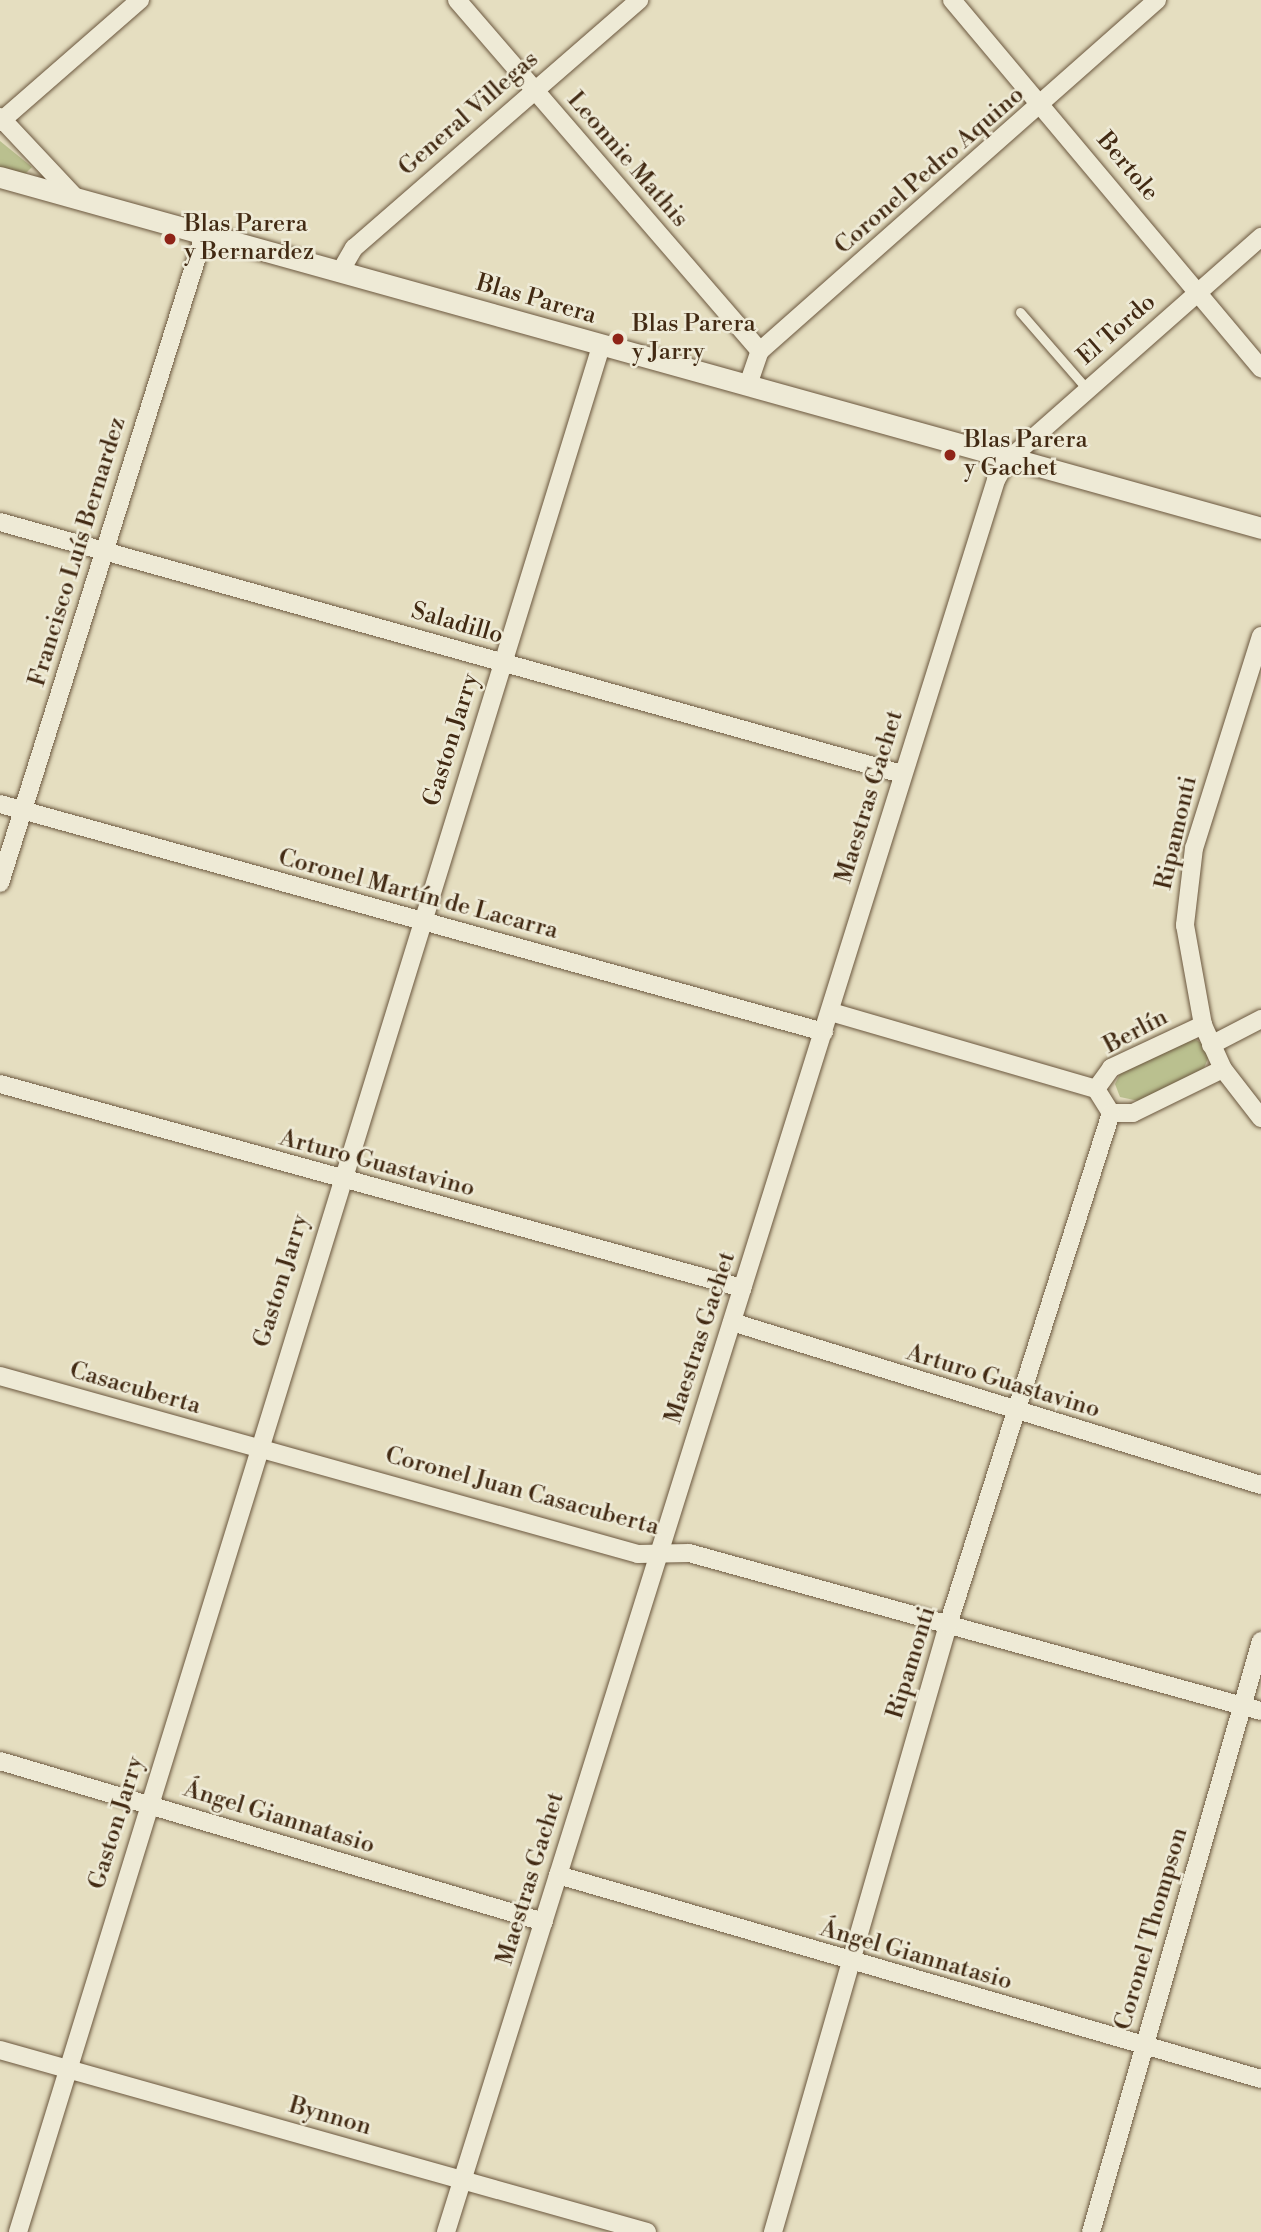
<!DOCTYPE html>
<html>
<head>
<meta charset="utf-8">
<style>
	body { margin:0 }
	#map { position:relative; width:1261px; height:2232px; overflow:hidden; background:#e5dec0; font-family:"Libre Bodoni",serif }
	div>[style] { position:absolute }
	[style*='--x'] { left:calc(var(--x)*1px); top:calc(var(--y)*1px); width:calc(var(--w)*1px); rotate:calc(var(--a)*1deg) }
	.green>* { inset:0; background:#bac08f }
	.roads { filter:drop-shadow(0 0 2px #6b573e) drop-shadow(0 0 2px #6b573e) }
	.service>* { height:9px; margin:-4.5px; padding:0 4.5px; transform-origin:4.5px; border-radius:4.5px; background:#eeead6 }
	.minor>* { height:18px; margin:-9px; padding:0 9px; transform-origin:9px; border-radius:9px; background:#eeead6 }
	.tertiary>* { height:21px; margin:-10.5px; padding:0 10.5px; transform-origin:10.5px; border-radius:10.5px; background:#eeead6 }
	.dots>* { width:19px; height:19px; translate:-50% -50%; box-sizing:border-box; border:4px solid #eeead6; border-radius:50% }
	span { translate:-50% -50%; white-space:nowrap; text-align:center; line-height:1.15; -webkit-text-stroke:5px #eeead6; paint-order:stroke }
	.street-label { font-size:24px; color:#422a13 }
	.poi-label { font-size:24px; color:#422a13 }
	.left { translate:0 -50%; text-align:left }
</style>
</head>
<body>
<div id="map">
	<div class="green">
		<div style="clip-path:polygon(0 141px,32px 167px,24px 175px,0 168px)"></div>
		<div style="clip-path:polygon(1192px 1038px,1204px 1044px,1209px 1056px,1204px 1068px,1139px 1101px,1120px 1097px,1115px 1084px,1121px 1072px)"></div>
	</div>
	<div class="roads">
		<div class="service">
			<div style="--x:1020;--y:312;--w:102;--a:49"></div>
		</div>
		<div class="minor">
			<div style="--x:457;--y:0;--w:464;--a:49.2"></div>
			<div style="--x:952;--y:0;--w:481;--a:50"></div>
			<div style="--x:0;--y:117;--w:112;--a:46.8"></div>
			<div style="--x:0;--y:122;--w:186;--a:-41.1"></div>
			<div style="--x:340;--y:272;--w:28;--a:-60"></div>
			<div style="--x:354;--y:248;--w:378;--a:-41"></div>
			<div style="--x:748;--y:385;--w:36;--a:-71"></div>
			<div style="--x:760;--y:351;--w:530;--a:-41.48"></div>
			<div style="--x:0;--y:522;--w:937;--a:15.61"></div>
			<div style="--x:1261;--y:636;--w:222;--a:107.5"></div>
			<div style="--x:1194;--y:848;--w:78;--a:96.7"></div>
			<div style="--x:1185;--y:925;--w:102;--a:79.8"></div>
			<div style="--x:1203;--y:1025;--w:48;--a:65.6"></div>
			<div style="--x:1223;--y:1069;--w:62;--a:52.2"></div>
			<div style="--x:0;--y:804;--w:855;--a:15.47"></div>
			<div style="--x:0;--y:883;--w:679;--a:-72.53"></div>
			<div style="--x:831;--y:1012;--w:276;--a:16.2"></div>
			<div style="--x:1096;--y:1089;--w:28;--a:58"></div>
			<div style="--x:1211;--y:1045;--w:56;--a:-27.5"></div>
			<div style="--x:0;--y:1084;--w:770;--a:15.37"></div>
			<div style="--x:1096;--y:1089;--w:26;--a:-54"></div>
			<div style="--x:1111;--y:1068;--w:102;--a:-25.1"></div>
			<div style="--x:1111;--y:1113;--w:22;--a:0"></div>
			<div style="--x:1133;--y:1113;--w:100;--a:-26.1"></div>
			<div style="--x:732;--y:1322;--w:554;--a:17.13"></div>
			<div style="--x:0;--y:1376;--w:662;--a:15.59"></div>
			<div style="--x:638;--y:1554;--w:51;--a:-1.1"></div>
			<div style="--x:689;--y:1553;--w:593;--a:15.44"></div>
			<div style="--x:0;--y:1761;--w:567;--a:16.49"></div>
			<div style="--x:558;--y:1875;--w:732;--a:16.18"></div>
			<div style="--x:0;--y:2050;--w:672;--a:15.71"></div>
			<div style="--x:18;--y:2232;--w:1974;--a:-72.82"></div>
			<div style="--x:446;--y:2232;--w:1836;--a:-72.57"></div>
			<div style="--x:996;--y:480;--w:22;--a:-60"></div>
			<div style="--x:1007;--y:461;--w:339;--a:-41.4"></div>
			<div style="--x:773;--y:2232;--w:632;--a:-73.92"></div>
			<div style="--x:948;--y:1625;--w:537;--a:-72.34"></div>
			<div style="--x:1091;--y:2232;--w:615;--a:-73.95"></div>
		</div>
		<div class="tertiary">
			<div style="--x:0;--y:177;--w:1309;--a:15.55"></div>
		</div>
	</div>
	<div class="dots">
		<div style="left:170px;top:239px;background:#8f2418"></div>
		<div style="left:618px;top:339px;background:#8f2418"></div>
		<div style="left:950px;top:455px;background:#8f2418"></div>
	</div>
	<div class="street-label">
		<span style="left:469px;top:114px;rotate:-41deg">General Villegas</span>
		<span style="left:627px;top:160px;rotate:49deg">Leonnie Mathis</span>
		<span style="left:1127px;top:167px;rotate:50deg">Bertole</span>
		<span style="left:930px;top:171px;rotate:-41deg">Coronel Pedro Aquino</span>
		<span style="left:536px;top:300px;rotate:16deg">Blas Parera</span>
		<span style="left:1117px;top:330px;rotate:-41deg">El Tordo</span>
		<span style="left:78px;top:552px;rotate:-73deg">Francisco Luís Bernardez</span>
		<span style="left:457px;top:624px;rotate:16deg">Saladillo</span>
		<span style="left:452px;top:740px;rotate:-73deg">Gaston Jarry</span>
		<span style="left:870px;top:797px;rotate:-73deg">Maestras Gachet</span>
		<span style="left:1177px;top:833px;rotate:-77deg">Ripamonti</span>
		<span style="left:418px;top:895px;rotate:15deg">Coronel Martín de Lacarra</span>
		<span style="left:1136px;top:1032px;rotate:-28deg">Berlín</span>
		<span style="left:377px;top:1164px;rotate:15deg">Arturo Guastavino</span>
		<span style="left:282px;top:1281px;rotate:-73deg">Gaston Jarry</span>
		<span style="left:701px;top:1338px;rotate:-72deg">Maestras Gachet</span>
		<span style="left:1003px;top:1382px;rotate:17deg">Arturo Guastavino</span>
		<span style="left:135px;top:1389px;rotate:16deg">Casacuberta</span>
		<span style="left:522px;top:1492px;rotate:15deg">Coronel Juan Casacuberta</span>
		<span style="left:912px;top:1663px;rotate:-73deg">Ripamonti</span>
		<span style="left:279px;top:1818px;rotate:17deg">Ángel Giannatasio</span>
		<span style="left:117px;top:1823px;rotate:-73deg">Gaston Jarry</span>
		<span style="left:531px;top:1879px;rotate:-73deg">Maestras Gachet</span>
		<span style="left:1152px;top:1929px;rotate:-74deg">Coronel Thompson</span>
		<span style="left:916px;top:1956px;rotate:16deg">Ángel Giannatasio</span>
		<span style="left:330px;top:2117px;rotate:16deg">Bynnon</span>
	</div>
	<div class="poi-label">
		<span class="left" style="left:184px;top:239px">Blas Parera<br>y Bernardez</span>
		<span class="left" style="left:632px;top:339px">Blas Parera<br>y Jarry</span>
		<span class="left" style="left:964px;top:455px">Blas Parera<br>y Gachet</span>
	</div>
</div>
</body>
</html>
